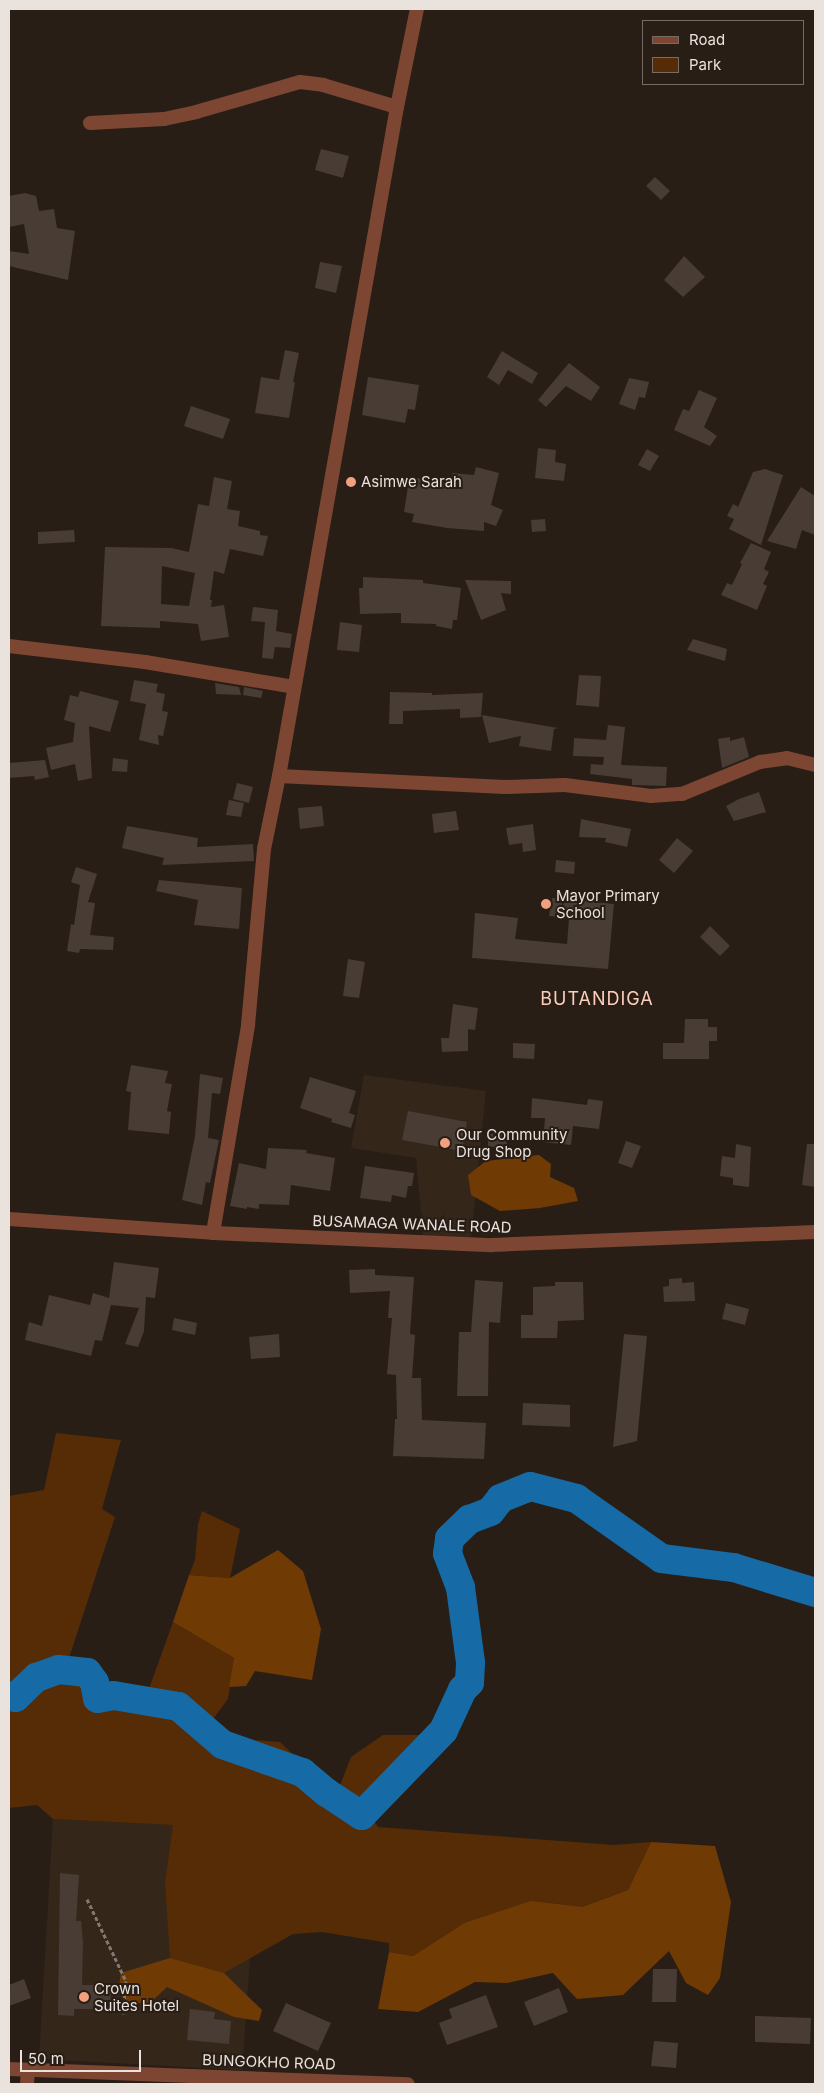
<!DOCTYPE html>
<html>
<head>
<meta charset="utf-8">
<style>
	body { margin:0 }
	#map { position:relative; width:824px; height:2093px; overflow:hidden; background:#281e16; font-family:Inter,sans-serif }
	div>[style] { position:absolute }
	[style*='--x'] { left:calc(var(--x)*1px); top:calc(var(--y)*1px); width:calc(var(--w)*1px); rotate:calc(var(--a)*1deg) }
	.built>* { inset:0; background:#35261a }
	.green>* { inset:0; background:#552c05 }
	.forest>* { inset:0; background:#703a05 }
	.river>* { height:29px; margin:-14.5px; padding:0 14.5px; transform-origin:14.5px; border-radius:14.5px; background:#166ba6 }
	.building>* { inset:0; background:#483c34 }
	.path>* { height:3px; margin-top:-1.5px; transform-origin:0; background:repeating-linear-gradient(90deg,#817871 0 4px,transparent 0 6.5px) }
	.minor>* { height:14px; margin:-7px; padding:0 7px; transform-origin:7px; border-radius:7px; background:#7d4633 }
	.tertiary>* { height:14px; margin:-7px; padding:0 7px; transform-origin:7px; border-radius:7px; background:#7d4633 }
	.dots>* { width:14px; height:14px; translate:-50% -50%; box-sizing:border-box; border:2px solid #281e16; border-radius:50% }
	span { translate:-50% -50%; white-space:nowrap; text-align:center; line-height:1.15; -webkit-text-stroke:4px #281e16; paint-order:stroke }
	.poi-label { font-size:15px; color:#eae2dd }
	.left { translate:0 -50%; text-align:left }
	.street-label { font-size:15px; color:#eae2dd }
	.quarter-label { font-size:18px; color:#fecebc; letter-spacing:1px }
	.frame { position:absolute; inset:0; border:10px solid #eae2dd; pointer-events:none }
	.legend { position:absolute; left:642px; top:20px; width:162px; height:65px; box-sizing:border-box; background:#281e16; border:1px solid #766c66; margin:0; padding:6px 9px; list-style:none; font-size:15px; color:#eae2dd }
	.legend li { display:flex; align-items:center; gap:10px; height:25px }
	.legend b { width:25px; border:1px solid #766c66 }
	.scale { position:absolute; left:20px; top:2050px; width:121px; height:22px; box-sizing:border-box; border:2px solid #eae2dd; border-top:0; padding-left:6px; font-size:15px; line-height:18px; white-space:nowrap; color:#eae2dd; -webkit-text-stroke:4px #281e16; paint-order:stroke }
</style>
</head>
<body>
<div id="map">
	<div class="built">
		<div style="clip-path:polygon(364px 1075px,486px 1091px,471px 1239px,423px 1236px,416px 1158px,351px 1148px)"></div>
		<div style="clip-path:polygon(53px 1819px,173px 1825px,259px 1907px,250px 1959px,242px 2070px,39px 2059px)"></div>
	</div>
	<div class="green">
		<div style="clip-path:polygon(56px 1433px,121px 1440px,102px 1509px,115px 1517px,70px 1655px,71px 1670px,87px 1672px,100px 1690px,145px 1700px,173px 1622px,234px 1658px,228px 1699px,210px 1723px,239px 1739px,280px 1742px,310px 1771px,339px 1788px,351px 1757px,383px 1735px,419px 1735px,413px 1778px,371px 1816px,378px 1827px,614px 1845px,651px 1842px,628px 1890px,582px 1907px,464px 1923px,413px 1956px,389px 1952px,389px 1943px,322px 1932px,293px 1934px,224px 1973px,170px 1958px,165px 1883px,173px 1825px,53px 1819px,37px 1805px,9px 1808px,9px 1496px,44px 1490px)"></div>
		<div style="clip-path:polygon(202px 1511px,240px 1529px,230px 1578px,189px 1575px,195px 1560px,198px 1524px)"></div>
	</div>
	<div class="forest">
		<div style="clip-path:polygon(539px 1155px,551px 1164px,550px 1177px,574px 1188px,578px 1201px,540px 1208px,500px 1211px,471px 1195px,468px 1175px,486px 1161px)"></div>
		<div style="clip-path:polygon(278px 1550px,303px 1571px,321px 1629px,312px 1680px,255px 1671px,246px 1686px,229px 1687px,234px 1658px,173px 1622px,189px 1575px,230px 1578px)"></div>
		<div style="clip-path:polygon(651px 1842px,715px 1846px,731px 1902px,720px 1978px,708px 1995px,686px 1983px,669px 1951px,623px 1995px,577px 1999px,553px 1973px,507px 1983px,475px 1982px,418px 2012px,378px 2009px,389px 1952px,413px 1956px,464px 1923px,531px 1901px,582px 1907px,628px 1890px)"></div>
		<div style="clip-path:polygon(170px 1958px,224px 1973px,262px 2010px,259px 2021px,234px 2017px,167px 1987px,149px 2004px,128px 2002px,118px 1992px,121px 1973px)"></div>
	</div>
	<div class="river">
		<div style="--x:9;--y:1696;--w:6;--a:9"></div>
		<div style="--x:15;--y:1697;--w:29;--a:-44"></div>
		<div style="--x:36;--y:1677;--w:23;--a:-20"></div>
		<div style="--x:58;--y:1669;--w:29;--a:6"></div>
		<div style="--x:87;--y:1672;--w:12;--a:55"></div>
		<div style="--x:94;--y:1682;--w:16;--a:79"></div>
		<div style="--x:97;--y:1698;--w:16;--a:-11"></div>
		<div style="--x:113;--y:1695;--w:66;--a:9.6"></div>
		<div style="--x:178;--y:1706;--w:58;--a:40.8"></div>
		<div style="--x:222;--y:1744;--w:85;--a:19.3"></div>
		<div style="--x:302;--y:1772;--w:31;--a:40"></div>
		<div style="--x:326;--y:1792;--w:42;--a:33.3"></div>
		<div style="--x:361;--y:1815;--w:118;--a:-46"></div>
		<div style="--x:443;--y:1730;--w:45;--a:-65.1"></div>
		<div style="--x:462;--y:1689;--w:10;--a:-45"></div>
		<div style="--x:469;--y:1682;--w:20;--a:-87"></div>
		<div style="--x:470;--y:1662;--w:76;--a:-97.6"></div>
		<div style="--x:460;--y:1587;--w:36;--a:-111"></div>
		<div style="--x:447;--y:1553;--w:15;--a:-82"></div>
		<div style="--x:449;--y:1538;--w:28;--a:-44"></div>
		<div style="--x:469;--y:1519;--w:22;--a:-21"></div>
		<div style="--x:490;--y:1511;--w:16;--a:-52"></div>
		<div style="--x:500;--y:1498;--w:32;--a:-22"></div>
		<div style="--x:530;--y:1486;--w:48;--a:14.6"></div>
		<div style="--x:576;--y:1498;--w:104;--a:35.2"></div>
		<div style="--x:661;--y:1558;--w:73;--a:7.1"></div>
		<div style="--x:733;--y:1567;--w:86;--a:17"></div>
	</div>
	<div class="building">
		<div style="clip-path:polygon(321px 149px,349px 156px,343px 178px,315px 170px)"></div>
		<div style="clip-path:polygon(655px 177px,670px 191px,661px 200px,646px 186px)"></div>
		<div style="clip-path:polygon(25px 193px,36px 196px,39px 211px,54px 209px,57px 228px,75px 231px,68px 280px,9px 266px,9px 251px,29px 254px,24px 224px,9px 227px,9px 196px)"></div>
		<div style="clip-path:polygon(684px 256px,705px 277px,683px 297px,664px 280px)"></div>
		<div style="clip-path:polygon(320px 262px,342px 266px,336px 293px,315px 288px)"></div>
		<div style="clip-path:polygon(285px 350px,299px 353px,293px 382px,295px 382px,289px 418px,255px 413px,261px 377px,279px 380px)"></div>
		<div style="clip-path:polygon(502px 351px,538px 373px,532px 384px,508px 370px,499px 385px,487px 377px)"></div>
		<div style="clip-path:polygon(569px 363px,600px 387px,591px 401px,566px 386px,546px 407px,538px 400px)"></div>
		<div style="clip-path:polygon(368px 377px,419px 385px,415px 410px,408px 409px,405px 423px,362px 415px)"></div>
		<div style="clip-path:polygon(629px 378px,649px 382px,645px 398px,639px 397px,635px 410px,619px 404px)"></div>
		<div style="clip-path:polygon(699px 390px,717px 398px,704px 427px,717px 436px,710px 446px,674px 430px,683px 409px,689px 411px)"></div>
		<div style="clip-path:polygon(191px 406px,230px 419px,223px 439px,184px 426px)"></div>
		<div style="clip-path:polygon(538px 448px,556px 450px,555px 462px,566px 464px,564px 481px,535px 478px)"></div>
		<div style="clip-path:polygon(647px 449px,659px 456px,650px 471px,638px 465px)"></div>
		<div style="clip-path:polygon(476px 467px,499px 473px,491px 505px,503px 510px,496px 526px,484px 522px,484px 531px,447px 528px,412px 522px,414px 514px,404px 512px,408px 486px,416px 487px,417px 478px,451px 483px,452px 473px,474px 475px)"></div>
		<div style="clip-path:polygon(765px 469px,783px 475px,761px 545px,729px 529px,734px 519px,727px 516px,733px 504px,738px 507px,753px 472px)"></div>
		<div style="clip-path:polygon(evenodd,214px 477px,232px 481px,227px 509px,240px 511px,238px 526px,260px 531px,260px 535px,268px 536px,263px 556px,230px 549px,224px 574px,214px 571px,210px 600px,212px 600px,211px 607px,224px 605px,229px 637px,201px 641px,198px 624px,160px 621px,160px 628px,101px 626px,105px 547px,171px 548px,189px 552px,198px 504px,209px 506px,214px 477px,162px 566px,195px 573px,189px 606px,161px 604px,162px 566px)"></div>
		<div style="clip-path:polygon(801px 487px,815px 496px,815px 535px,802px 530px,796px 549px,767px 541px)"></div>
		<div style="clip-path:polygon(545px 519px,546px 531px,532px 532px,531px 520px)"></div>
		<div style="clip-path:polygon(74px 530px,75px 542px,38px 544px,38px 532px)"></div>
		<div style="clip-path:polygon(751px 543px,771px 552px,764px 569px,769px 572px,763px 584px,767px 586px,757px 610px,721px 595px,727px 583px,732px 585px,742px 564px,740px 563px)"></div>
		<div style="clip-path:polygon(363px 577px,423px 580px,423px 583px,461px 588px,457px 620px,453px 620px,452px 629px,436px 626px,436px 624px,401px 623px,401px 613px,360px 614px,359px 588px,363px 588px)"></div>
		<div style="clip-path:polygon(465px 580px,511px 581px,511px 594px,501px 593px,506px 610px,481px 620px)"></div>
		<div style="clip-path:polygon(253px 607px,278px 610px,276px 631px,292px 634px,290px 648px,275px 647px,273px 659px,262px 658px,265px 622px,251px 621px)"></div>
		<div style="clip-path:polygon(340px 622px,362px 625px,359px 652px,337px 650px)"></div>
		<div style="clip-path:polygon(693px 639px,727px 649px,725px 661px,687px 650px)"></div>
		<div style="clip-path:polygon(579px 675px,601px 676px,599px 707px,576px 705px)"></div>
		<div style="clip-path:polygon(134px 680px,158px 684px,156px 692px,165px 694px,162px 711px,168px 712px,163px 736px,158px 735px,159px 745px,139px 740px,146px 704px,130px 701px)"></div>
		<div style="clip-path:polygon(215px 683px,239px 687px,241px 695px,216px 694px)"></div>
		<div style="clip-path:polygon(244px 687px,263px 691px,261px 698px,243px 695px)"></div>
		<div style="clip-path:polygon(80px 691px,119px 701px,110px 732px,89px 726px,92px 778px,78px 781px,75px 764px,51px 770px,46px 748px,73px 742px,75px 723px,64px 720px,70px 695px,78px 697px)"></div>
		<div style="clip-path:polygon(390px 692px,432px 693px,432px 695px,483px 693px,481px 717px,460px 718px,460px 709px,403px 711px,403px 724px,389px 724px)"></div>
		<div style="clip-path:polygon(482px 715px,558px 728px,554px 729px,551px 751px,519px 746px,521px 736px,489px 743px)"></div>
		<div style="clip-path:polygon(608px 725px,625px 727px,621px 765px,667px 767px,666px 786px,632px 785px,632px 779px,590px 774px,591px 764px,603px 765px,604px 757px,573px 756px,574px 738px,606px 740px)"></div>
		<div style="clip-path:polygon(730px 737px,730px 741px,744px 737px,749px 757px,722px 768px,718px 739px)"></div>
		<div style="clip-path:polygon(113px 758px,128px 760px,127px 772px,112px 771px)"></div>
		<div style="clip-path:polygon(45px 760px,49px 777px,35px 780px,34px 776px,9px 778px,9px 763px)"></div>
		<div style="clip-path:polygon(237px 783px,253px 787px,249px 803px,233px 799px)"></div>
		<div style="clip-path:polygon(759px 792px,766px 812px,734px 821px,726px 806px,739px 799px)"></div>
		<div style="clip-path:polygon(229px 800px,244px 803px,241px 817px,226px 815px)"></div>
		<div style="clip-path:polygon(322px 806px,324px 826px,300px 829px,298px 808px)"></div>
		<div style="clip-path:polygon(456px 811px,459px 830px,434px 833px,432px 814px)"></div>
		<div style="clip-path:polygon(581px 819px,631px 829px,627px 847px,605px 842px,606px 838px,579px 837px)"></div>
		<div style="clip-path:polygon(533px 824px,536px 850px,523px 852px,522px 843px,509px 845px,506px 828px)"></div>
		<div style="clip-path:polygon(127px 826px,198px 838px,197px 847px,253px 844px,254px 861px,162px 865px,164px 858px,122px 848px)"></div>
		<div style="clip-path:polygon(677px 838px,693px 851px,674px 873px,659px 860px)"></div>
		<div style="clip-path:polygon(556px 860px,575px 862px,574px 874px,555px 872px)"></div>
		<div style="clip-path:polygon(76px 867px,97px 874px,88px 902px,95px 903px,90px 935px,114px 937px,113px 950px,80px 949px,79px 953px,67px 951px,71px 924px,74px 925px,80px 885px,71px 882px)"></div>
		<div style="clip-path:polygon(159px 880px,242px 888px,239px 929px,194px 925px,198px 900px,156px 891px)"></div>
		<div style="clip-path:polygon(552px 898px,614px 904px,608px 969px,472px 958px,475px 913px,518px 918px,515px 939px,567px 944px,569px 918px,549px 916px)"></div>
		<div style="clip-path:polygon(710px 926px,730px 946px,720px 956px,700px 937px)"></div>
		<div style="clip-path:polygon(348px 959px,365px 962px,359px 998px,343px 996px)"></div>
		<div style="clip-path:polygon(453px 1004px,478px 1008px,475px 1030px,468px 1029px,468px 1051px,442px 1052px,441px 1038px,449px 1038px)"></div>
		<div style="clip-path:polygon(685px 1019px,708px 1019px,708px 1027px,717px 1027px,717px 1041px,709px 1041px,709px 1059px,663px 1059px,663px 1043px,684px 1043px)"></div>
		<div style="clip-path:polygon(513px 1043px,535px 1044px,534px 1059px,513px 1058px)"></div>
		<div style="clip-path:polygon(131px 1065px,168px 1071px,165px 1083px,172px 1084px,167px 1111px,171px 1112px,169px 1134px,128px 1130px,131px 1092px,126px 1091px)"></div>
		<div style="clip-path:polygon(200px 1074px,223px 1078px,220px 1094px,212px 1093px,208px 1138px,219px 1140px,210px 1183px,206px 1182px,202px 1205px,182px 1200px,195px 1136px)"></div>
		<div style="clip-path:polygon(310px 1077px,356px 1091px,349px 1113px,355px 1115px,351px 1128px,331px 1122px,332px 1119px,300px 1108px)"></div>
		<div style="clip-path:polygon(532px 1098px,587px 1105px,588px 1099px,603px 1101px,599px 1129px,573px 1126px,571px 1145px,543px 1142px,545px 1118px,531px 1118px)"></div>
		<div style="clip-path:polygon(408px 1111px,467px 1122px,462px 1151px,402px 1140px)"></div>
		<div style="clip-path:polygon(506px 1133px,507px 1147px,488px 1147px,488px 1134px)"></div>
		<div style="clip-path:polygon(626px 1141px,641px 1146px,632px 1168px,618px 1163px)"></div>
		<div style="clip-path:polygon(736px 1144px,751px 1147px,749px 1187px,733px 1185px,733px 1178px,720px 1176px,722px 1156px,735px 1158px)"></div>
		<div style="clip-path:polygon(807px 1144px,815px 1144px,815px 1187px,802px 1185px)"></div>
		<div style="clip-path:polygon(268px 1148px,307px 1150px,306px 1153px,335px 1158px,330px 1191px,291px 1185px,289px 1205px,259px 1204px,259px 1209px,247px 1207px,247px 1209px,230px 1206px,239px 1163px,266px 1169px)"></div>
		<div style="clip-path:polygon(365px 1166px,414px 1173px,412px 1186px,408px 1186px,406px 1198px,392px 1195px,391px 1202px,360px 1198px)"></div>
		<div style="clip-path:polygon(114px 1262px,159px 1268px,155px 1298px,146px 1297px,144px 1331px,138px 1347px,125px 1344px,139px 1308px,111px 1305px,102px 1341px,95px 1340px,91px 1356px,25px 1340px,29px 1322px,42px 1326px,49px 1295px,90px 1305px,93px 1293px,109px 1298px)"></div>
		<div style="clip-path:polygon(375px 1269px,375px 1275px,414px 1277px,410px 1334px,415px 1335px,412px 1378px,421px 1378px,422px 1420px,486px 1423px,484px 1459px,393px 1456px,395px 1419px,397px 1419px,396px 1375px,387px 1374px,392px 1318px,388px 1318px,390px 1291px,350px 1293px,349px 1270px)"></div>
		<div style="clip-path:polygon(682px 1278px,682px 1283px,694px 1282px,695px 1301px,664px 1302px,663px 1287px,669px 1286px,669px 1279px)"></div>
		<div style="clip-path:polygon(475px 1280px,503px 1282px,500px 1323px,489px 1322px,488px 1396px,457px 1396px,459px 1332px,471px 1332px)"></div>
		<div style="clip-path:polygon(555px 1282px,583px 1282px,584px 1320px,558px 1321px,557px 1338px,521px 1338px,521px 1315px,533px 1315px,533px 1287px,555px 1286px)"></div>
		<div style="clip-path:polygon(726px 1303px,749px 1309px,745px 1325px,722px 1319px)"></div>
		<div style="clip-path:polygon(174px 1318px,197px 1323px,195px 1335px,172px 1330px)"></div>
		<div style="clip-path:polygon(279px 1334px,280px 1357px,251px 1359px,249px 1337px)"></div>
		<div style="clip-path:polygon(624px 1334px,647px 1336px,637px 1441px,613px 1447px)"></div>
		<div style="clip-path:polygon(523px 1403px,570px 1405px,570px 1427px,522px 1425px)"></div>
		<div style="clip-path:polygon(60px 1873px,79px 1875px,76px 1921px,81px 1921px,83px 1942px,82px 1985px,111px 1985px,110px 2009px,74px 2009px,74px 2016px,58px 2015px)"></div>
		<div style="clip-path:polygon(653px 1969px,677px 1969px,676px 2002px,652px 2002px)"></div>
		<div style="clip-path:polygon(24px 1979px,31px 1998px,9px 2006px,9px 1985px)"></div>
		<div style="clip-path:polygon(559px 1988px,568px 2012px,534px 2026px,524px 2002px)"></div>
		<div style="clip-path:polygon(486px 1995px,498px 2027px,447px 2045px,439px 2023px,452px 2018px,449px 2009px)"></div>
		<div style="clip-path:polygon(286px 2003px,331px 2023px,318px 2051px,273px 2031px)"></div>
		<div style="clip-path:polygon(190px 2009px,215px 2012px,214px 2019px,231px 2021px,229px 2044px,187px 2040px)"></div>
		<div style="clip-path:polygon(755px 2016px,811px 2018px,810px 2044px,755px 2042px)"></div>
		<div style="clip-path:polygon(654px 2041px,678px 2043px,676px 2068px,651px 2066px)"></div>
	</div>
	<div class="path">
		<div style="--x:87;--y:1899;--w:91;--a:64.6"></div>
		<div style="--x:126;--y:1981;--w:33;--a:95"></div>
	</div>
	<div class="minor">
		<div style="--x:90;--y:123;--w:74;--a:-3.1"></div>
		<div style="--x:164;--y:119;--w:33;--a:-12"></div>
		<div style="--x:196;--y:112;--w:108;--a:-16.1"></div>
		<div style="--x:300;--y:82;--w:23;--a:7"></div>
		<div style="--x:323;--y:85;--w:77;--a:16.6"></div>
		<div style="--x:9;--y:646;--w:137;--a:6.7"></div>
		<div style="--x:145;--y:662;--w:151;--a:9.5"></div>
		<div style="--x:279;--y:776;--w:226;--a:2.8"></div>
		<div style="--x:505;--y:787;--w:60;--a:-1.9"></div>
		<div style="--x:565;--y:785;--w:87;--a:7.3"></div>
		<div style="--x:651;--y:796;--w:31;--a:-4"></div>
		<div style="--x:682;--y:794;--w:84;--a:-22.3"></div>
		<div style="--x:760;--y:762;--w:27;--a:-8"></div>
		<div style="--x:787;--y:758;--w:29;--a:14"></div>
		<div style="--x:213;--y:1233;--w:211;--a:-80.4"></div>
		<div style="--x:248;--y:1025;--w:177;--a:-84.8"></div>
		<div style="--x:264;--y:849;--w:75;--a:-78.4"></div>
		<div style="--x:279;--y:776;--w:679;--a:-80"></div>
		<div style="--x:397;--y:107;--w:100;--a:-78.5"></div>
		<div style="--x:27;--y:2084;--w:14;--a:-86"></div>
	</div>
	<div class="tertiary">
		<div style="--x:9;--y:1219;--w:204;--a:3.9"></div>
		<div style="--x:213;--y:1233;--w:279;--a:2.5"></div>
		<div style="--x:492;--y:1245;--w:323;--a:-2.3"></div>
		<div style="--x:9;--y:2069;--w:399;--a:2.2"></div>
	</div>
	<div class="dots">
		<div style="left:351px;top:482px;background:#f2a080"></div>
		<div style="left:546px;top:904px;background:#f2a080"></div>
		<div style="left:445px;top:1143px;background:#f2a080"></div>
		<div style="left:84px;top:1997px;background:#f2a080"></div>
	</div>
	<div class="poi-label">
		<span class="left" style="left:361px;top:482px">Asimwe Sarah</span>
		<span class="left" style="left:556px;top:904px">Mayor Primary<br>School</span>
		<span class="left" style="left:456px;top:1143px">Our Community<br>Drug Shop</span>
		<span class="left" style="left:94px;top:1997px">Crown<br>Suites Hotel</span>
	</div>
	<div class="street-label">
		<span style="left:412px;top:1224px;rotate:2deg">BUSAMAGA WANALE ROAD</span>
		<span style="left:269px;top:2062px;rotate:2deg">BUNGOKHO ROAD</span>
	</div>
	<div class="quarter-label">
		<span style="left:597px;top:999px">BUTANDIGA</span>
	</div>
	<div class="frame"></div>
	<ul class="legend">
	<li><b style="height:6px;background:#7d4633"></b>Road</li>
	<li><b style="height:14px;background:#552c05"></b>Park</li>
	</ul>
	<div class="scale">50 m</div>
</div>
</body>
</html>
